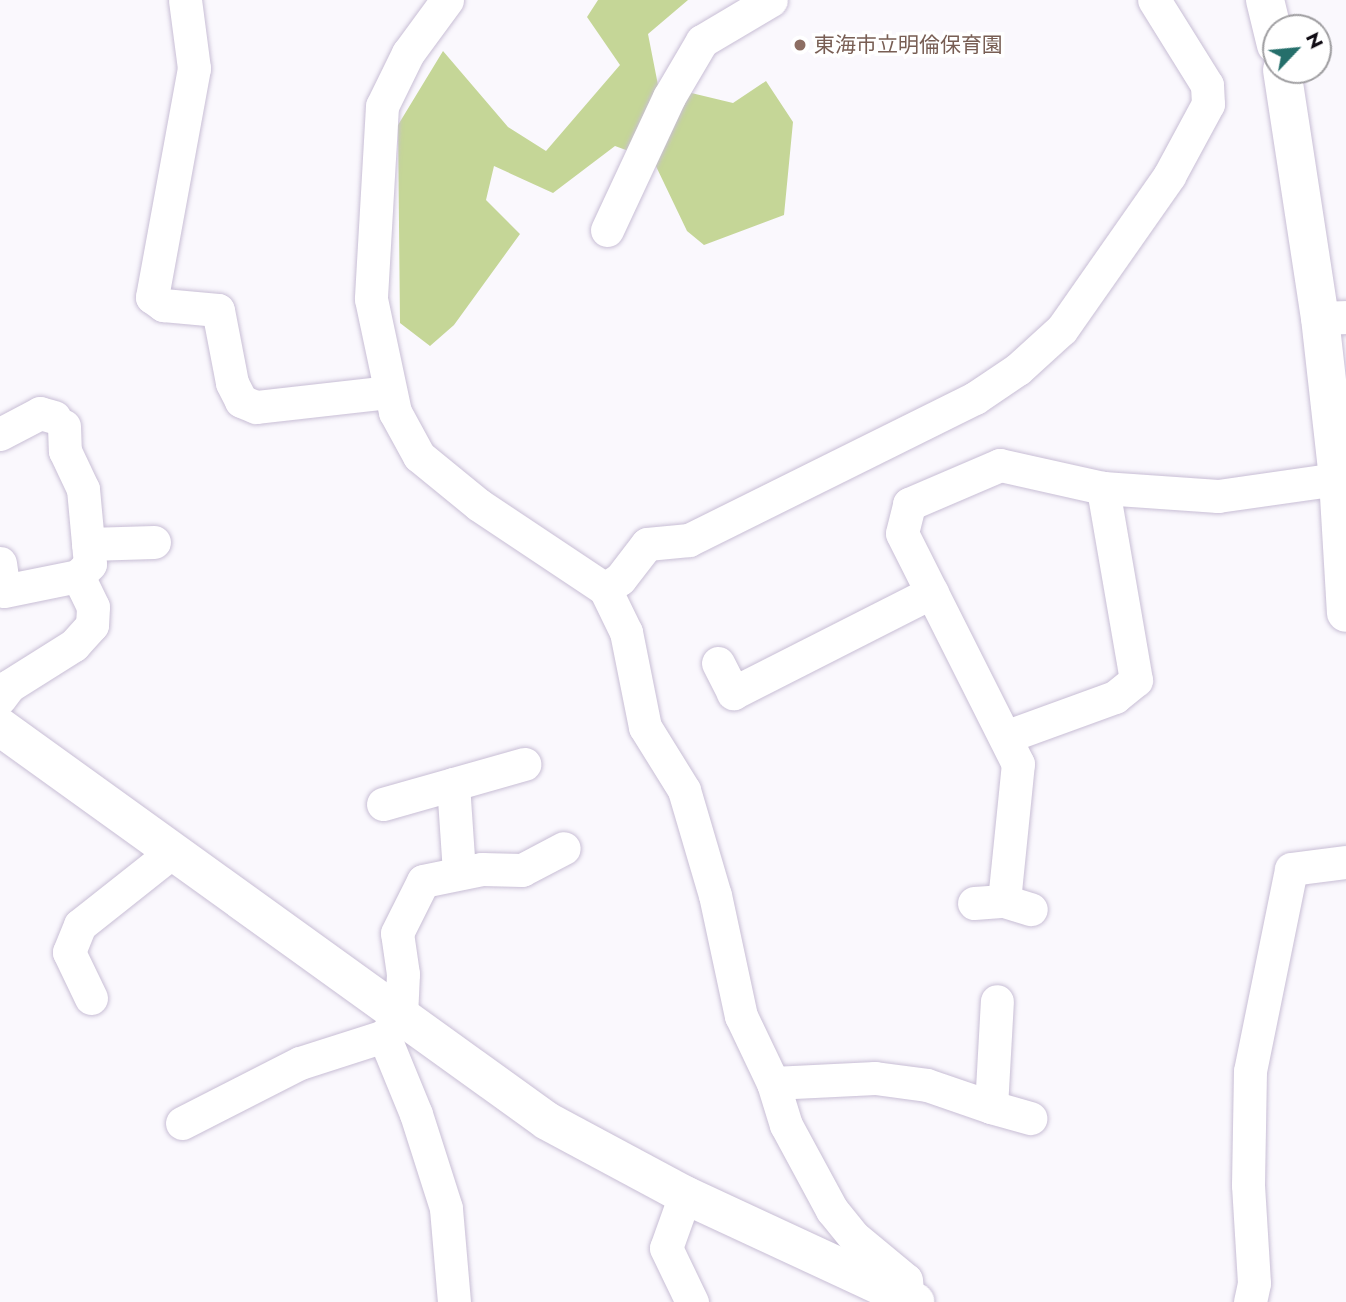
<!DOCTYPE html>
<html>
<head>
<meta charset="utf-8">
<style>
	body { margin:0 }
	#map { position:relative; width:1346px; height:1302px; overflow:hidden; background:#faf8fd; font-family:Jost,"Noto Sans JP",sans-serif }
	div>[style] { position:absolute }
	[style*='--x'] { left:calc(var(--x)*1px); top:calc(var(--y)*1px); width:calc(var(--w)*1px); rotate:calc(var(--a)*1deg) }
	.green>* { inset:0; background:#c5d697 }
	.roads { filter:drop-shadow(0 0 2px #c8bed5) drop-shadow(0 0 2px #c8bed5) }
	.minor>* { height:33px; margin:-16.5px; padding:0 16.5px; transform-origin:16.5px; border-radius:16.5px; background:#fff }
	.tertiary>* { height:38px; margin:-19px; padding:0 19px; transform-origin:19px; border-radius:19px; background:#fff }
	.dots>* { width:19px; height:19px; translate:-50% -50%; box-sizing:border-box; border:4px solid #fff; border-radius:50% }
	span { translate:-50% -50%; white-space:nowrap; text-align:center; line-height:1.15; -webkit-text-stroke:7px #fff; paint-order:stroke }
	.education-label { font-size:21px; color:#785e54 }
	.left { translate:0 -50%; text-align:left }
	.north { position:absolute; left:1262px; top:14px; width:70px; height:70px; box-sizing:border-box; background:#fff; border:2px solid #9f9ea1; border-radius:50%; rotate:64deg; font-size:19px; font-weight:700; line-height:28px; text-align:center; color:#100c14 }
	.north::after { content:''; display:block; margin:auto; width:24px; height:32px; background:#256f6b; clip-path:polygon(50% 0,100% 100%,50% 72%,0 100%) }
</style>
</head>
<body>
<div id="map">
	<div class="green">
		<div style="clip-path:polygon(598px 0,688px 0,648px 34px,658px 85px,733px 103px,766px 81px,793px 122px,784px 215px,704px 245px,687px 231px,653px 160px,615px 146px,553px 193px,494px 166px,486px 200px,520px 234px,454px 325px,430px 346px,400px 323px,398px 125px,443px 51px,508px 127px,546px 151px,620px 65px,587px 17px)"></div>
	</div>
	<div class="roads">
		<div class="minor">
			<div style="--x:185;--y:0;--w:69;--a:82.5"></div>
			<div style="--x:194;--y:68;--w:233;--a:100.4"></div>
			<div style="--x:152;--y:297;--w:14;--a:36"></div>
			<div style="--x:163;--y:305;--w:55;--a:5.2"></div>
			<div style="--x:218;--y:310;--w:74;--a:79.1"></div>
			<div style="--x:232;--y:383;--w:20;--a:63"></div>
			<div style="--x:241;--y:401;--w:16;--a:22"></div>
			<div style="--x:256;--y:407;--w:134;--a:-6.4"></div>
			<div style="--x:447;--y:0;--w:66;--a:126.3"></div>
			<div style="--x:408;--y:53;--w:59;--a:116.1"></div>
			<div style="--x:382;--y:106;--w:193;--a:93.3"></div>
			<div style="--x:371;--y:299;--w:116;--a:78"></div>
			<div style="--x:395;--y:412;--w:50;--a:61.4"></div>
			<div style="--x:419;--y:456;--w:77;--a:39.2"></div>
			<div style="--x:479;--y:505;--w:151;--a:33.7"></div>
			<div style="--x:605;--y:589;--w:48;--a:64"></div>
			<div style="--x:626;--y:632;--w:97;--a:78.7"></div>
			<div style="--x:645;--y:727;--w:74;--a:58.2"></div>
			<div style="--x:684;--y:790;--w:109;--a:73.6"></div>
			<div style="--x:715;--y:895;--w:124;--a:77.9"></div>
			<div style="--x:741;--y:1016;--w:74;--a:64.5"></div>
			<div style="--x:773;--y:1083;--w:44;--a:72.8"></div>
			<div style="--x:786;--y:1125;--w:97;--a:61.6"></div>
			<div style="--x:832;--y:1210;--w:35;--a:51"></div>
			<div style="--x:854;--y:1237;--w:67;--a:39.6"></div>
			<div style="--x:906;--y:1280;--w:22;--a:85"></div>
			<div style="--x:607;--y:230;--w:147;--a:-65"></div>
			<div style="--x:669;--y:97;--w:65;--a:-59.5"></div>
			<div style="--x:702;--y:41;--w:80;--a:-30.7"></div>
			<div style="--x:1320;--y:318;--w:26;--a:-2"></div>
			<div style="--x:64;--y:426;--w:25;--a:88"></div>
			<div style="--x:65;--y:451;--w:42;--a:64.7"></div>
			<div style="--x:83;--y:489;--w:75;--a:84.7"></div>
			<div style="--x:90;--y:564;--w:17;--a:135"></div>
			<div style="--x:0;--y:434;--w:45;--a:-27.7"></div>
			<div style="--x:40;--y:413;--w:15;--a:16"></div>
			<div style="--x:88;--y:544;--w:66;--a:-1.7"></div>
			<div style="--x:0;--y:563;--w:28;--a:82"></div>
			<div style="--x:4;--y:591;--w:76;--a:-11.5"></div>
			<div style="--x:78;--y:576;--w:34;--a:64"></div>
			<div style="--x:93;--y:607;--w:18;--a:93"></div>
			<div style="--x:92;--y:625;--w:27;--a:132"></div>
			<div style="--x:74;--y:645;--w:77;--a:147.8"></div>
			<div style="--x:9;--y:686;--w:15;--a:127"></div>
			<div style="--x:605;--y:589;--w:18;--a:-34"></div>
			<div style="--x:620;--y:579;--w:44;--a:-52.4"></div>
			<div style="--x:647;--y:544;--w:42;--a:-5.4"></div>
			<div style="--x:689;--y:540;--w:319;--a:-26.4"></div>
			<div style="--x:975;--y:398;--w:52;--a:-34"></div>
			<div style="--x:1018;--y:369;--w:59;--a:-42.3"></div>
			<div style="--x:1062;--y:329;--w:187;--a:-55"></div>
			<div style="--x:1169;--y:176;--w:82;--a:-61.6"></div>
			<div style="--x:1208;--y:104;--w:19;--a:-93"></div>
			<div style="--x:1207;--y:85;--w:100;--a:-121.9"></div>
			<div style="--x:718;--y:663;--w:34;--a:63"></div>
			<div style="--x:733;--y:693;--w:223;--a:-26.9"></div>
			<div style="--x:1005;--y:737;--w:117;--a:-20"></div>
			<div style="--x:1115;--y:697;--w:27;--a:-39"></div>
			<div style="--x:1136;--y:680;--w:195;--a:-99.8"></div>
			<div style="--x:453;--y:784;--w:89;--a:86.1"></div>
			<div style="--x:383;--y:804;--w:147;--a:-15.8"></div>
			<div style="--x:1004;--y:901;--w:138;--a:-84.2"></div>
			<div style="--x:1018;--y:764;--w:258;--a:-116.7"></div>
			<div style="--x:902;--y:533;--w:30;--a:-76"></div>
			<div style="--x:909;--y:504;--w:99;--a:-23.2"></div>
			<div style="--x:1000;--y:465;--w:106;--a:12.6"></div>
			<div style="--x:1103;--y:488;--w:115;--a:4"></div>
			<div style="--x:1218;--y:496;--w:121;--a:-8.1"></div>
			<div style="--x:974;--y:903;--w:30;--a:-4"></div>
			<div style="--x:1004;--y:901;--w:28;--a:17"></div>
			<div style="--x:91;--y:998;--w:51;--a:-115.6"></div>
			<div style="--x:69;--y:952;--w:29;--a:-68"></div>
			<div style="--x:80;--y:925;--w:117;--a:-38.4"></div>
			<div style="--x:773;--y:1083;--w:102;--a:-2.8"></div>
			<div style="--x:875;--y:1078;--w:52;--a:7.7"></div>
			<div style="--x:927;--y:1085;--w:68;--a:19"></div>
			<div style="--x:991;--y:1107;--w:106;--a:-86.8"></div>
			<div style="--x:991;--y:1107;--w:41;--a:15.8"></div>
			<div style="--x:182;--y:1123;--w:132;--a:-27"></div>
			<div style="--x:300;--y:1063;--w:88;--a:-17.8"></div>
			<div style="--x:685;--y:1195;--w:56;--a:109.7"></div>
			<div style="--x:666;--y:1248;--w:60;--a:64.3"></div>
			<div style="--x:454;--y:1302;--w:94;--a:-94.9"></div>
			<div style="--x:446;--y:1208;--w:99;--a:-107.7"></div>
			<div style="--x:416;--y:1114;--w:84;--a:-112.3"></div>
			<div style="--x:384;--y:1036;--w:26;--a:-50"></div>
			<div style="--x:401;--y:1016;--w:42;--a:-87.3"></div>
			<div style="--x:403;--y:974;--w:41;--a:-98.3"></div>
			<div style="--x:397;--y:933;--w:58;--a:-63.4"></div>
			<div style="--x:423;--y:881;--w:60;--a:-11.5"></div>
			<div style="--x:482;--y:869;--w:40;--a:1.4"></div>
			<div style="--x:522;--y:870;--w:47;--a:-27.6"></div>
			<div style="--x:1250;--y:1302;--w:19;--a:-78"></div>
			<div style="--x:1254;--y:1283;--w:98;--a:-93.5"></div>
			<div style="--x:1248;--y:1185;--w:114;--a:-89"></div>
			<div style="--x:1250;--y:1071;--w:206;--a:-78.5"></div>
			<div style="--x:1291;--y:869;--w:55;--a:-7.3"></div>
		</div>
		<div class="tertiary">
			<div style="--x:1265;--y:0;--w:46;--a:76.3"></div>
			<div style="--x:1282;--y:70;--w:251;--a:81.3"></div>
			<div style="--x:1320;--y:318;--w:162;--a:83.6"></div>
			<div style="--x:1338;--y:479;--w:134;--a:86.6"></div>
			<div style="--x:0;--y:727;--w:674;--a:35.76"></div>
			<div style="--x:547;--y:1121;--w:157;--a:28.2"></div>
			<div style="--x:685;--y:1195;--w:254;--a:24.9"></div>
		</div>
	</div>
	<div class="dots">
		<div style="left:800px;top:45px;background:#8d6e63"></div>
	</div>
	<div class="education-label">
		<span class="left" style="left:814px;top:45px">東海市立明倫保育園</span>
	</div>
	<div class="north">N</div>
</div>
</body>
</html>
